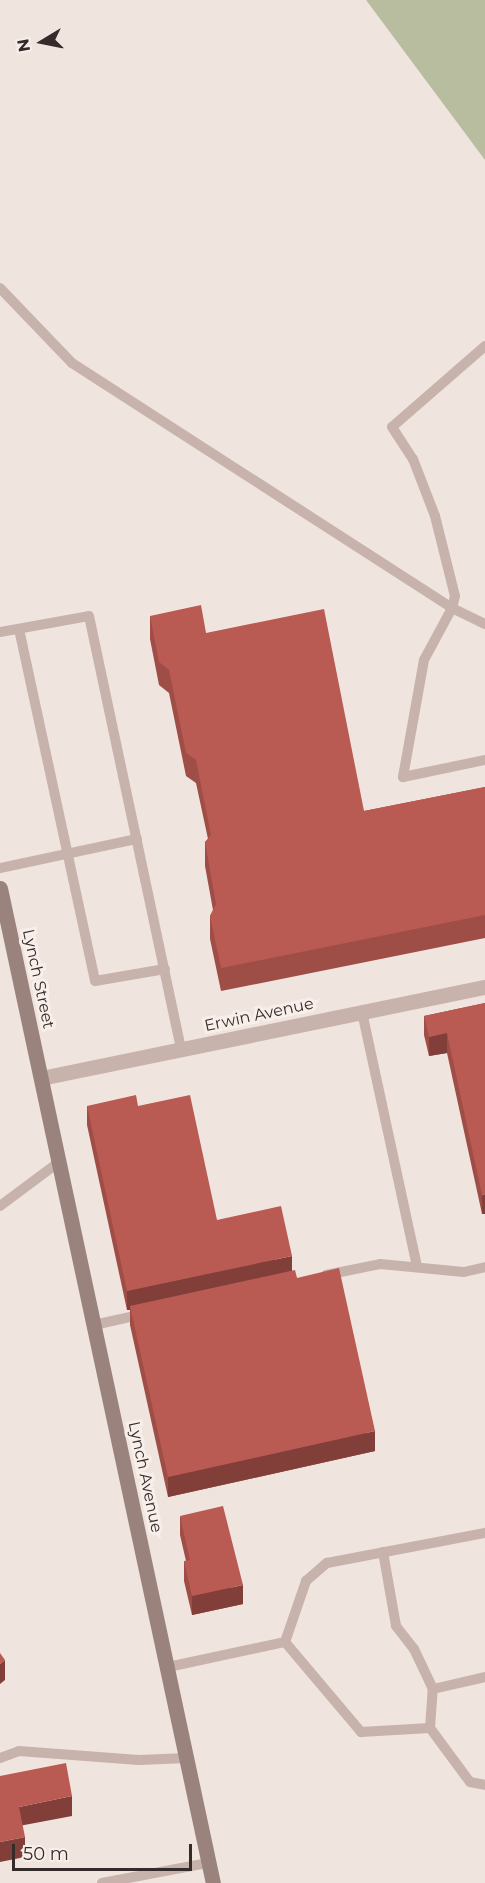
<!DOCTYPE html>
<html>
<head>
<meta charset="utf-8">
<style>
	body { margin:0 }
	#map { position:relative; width:485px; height:1883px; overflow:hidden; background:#f0e4de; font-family:Montserrat,sans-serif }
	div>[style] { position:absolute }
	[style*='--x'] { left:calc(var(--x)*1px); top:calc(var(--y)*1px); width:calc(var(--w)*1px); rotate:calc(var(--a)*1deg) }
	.green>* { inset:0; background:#b9bda0 }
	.lane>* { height:10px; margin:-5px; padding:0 5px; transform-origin:5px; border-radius:5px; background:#c7b3ab }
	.street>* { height:15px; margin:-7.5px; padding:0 7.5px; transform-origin:7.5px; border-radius:7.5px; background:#c7b3ab }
	.secondary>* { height:15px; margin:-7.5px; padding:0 7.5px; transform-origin:7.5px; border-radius:7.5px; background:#9a827d }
	.wall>* { inset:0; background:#9f4d47 }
	.shaded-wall>* { inset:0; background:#823f3a }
	.building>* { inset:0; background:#b95a53 }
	span { translate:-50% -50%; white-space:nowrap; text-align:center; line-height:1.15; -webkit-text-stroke:6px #f8efea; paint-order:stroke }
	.street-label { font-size:16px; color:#352b2a }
	.north { position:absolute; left:12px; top:12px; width:60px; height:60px; -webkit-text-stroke:4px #f8efea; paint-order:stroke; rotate:260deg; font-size:16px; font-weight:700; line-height:24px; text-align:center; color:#352b2a }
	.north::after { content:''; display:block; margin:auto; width:21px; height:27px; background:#352b2a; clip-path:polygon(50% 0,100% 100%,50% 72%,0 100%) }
	.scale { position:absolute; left:12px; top:1844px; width:180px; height:27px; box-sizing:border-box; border:3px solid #352b2a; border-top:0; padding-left:8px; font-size:18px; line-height:21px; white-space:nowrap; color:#352b2a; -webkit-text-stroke:4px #f8efea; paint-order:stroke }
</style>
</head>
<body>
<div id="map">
	<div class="green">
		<div style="clip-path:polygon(366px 0,485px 0,485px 160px)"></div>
	</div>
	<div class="lane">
		<div style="--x:0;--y:288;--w:104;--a:46.2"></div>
		<div style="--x:72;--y:363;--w:452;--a:32.8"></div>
		<div style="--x:452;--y:608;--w:59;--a:118.3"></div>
		<div style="--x:424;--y:660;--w:119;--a:100.2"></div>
		<div style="--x:403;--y:777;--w:84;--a:-11.7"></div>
		<div style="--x:485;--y:346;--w:123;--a:138.9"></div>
		<div style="--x:392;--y:427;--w:38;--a:57"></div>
		<div style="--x:413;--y:459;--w:61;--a:68.9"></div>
		<div style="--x:435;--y:516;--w:82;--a:76"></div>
		<div style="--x:455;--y:596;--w:12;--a:104"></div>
		<div style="--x:452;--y:608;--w:37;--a:26"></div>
		<div style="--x:19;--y:629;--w:360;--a:77.8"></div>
		<div style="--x:95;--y:981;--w:71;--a:-9.7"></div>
		<div style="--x:0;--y:632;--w:90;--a:-10.2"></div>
		<div style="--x:89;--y:616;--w:443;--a:78"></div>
		<div style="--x:0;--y:868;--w:140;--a:-12"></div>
		<div style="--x:362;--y:1012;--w:261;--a:77.8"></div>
		<div style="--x:0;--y:1206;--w:74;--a:-36.7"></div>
		<div style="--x:326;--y:1275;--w:55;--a:-11.5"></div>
		<div style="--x:380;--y:1264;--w:84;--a:5.4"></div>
		<div style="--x:464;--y:1272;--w:22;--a:-13"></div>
		<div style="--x:94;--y:1325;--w:50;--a:-12.7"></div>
		<div style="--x:383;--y:1552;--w:75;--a:80"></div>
		<div style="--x:396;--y:1626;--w:29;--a:52"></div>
		<div style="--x:414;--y:1649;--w:44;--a:64.6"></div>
		<div style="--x:285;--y:1642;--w:118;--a:49.8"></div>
		<div style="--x:361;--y:1732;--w:69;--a:-3.3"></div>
		<div style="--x:430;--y:1728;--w:67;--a:53.5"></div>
		<div style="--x:470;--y:1782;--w:15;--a:11"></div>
		<div style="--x:285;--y:1642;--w:65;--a:-71"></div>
		<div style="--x:306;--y:1581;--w:28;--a:-41"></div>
		<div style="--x:327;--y:1563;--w:161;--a:-10.8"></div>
		<div style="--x:168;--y:1667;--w:120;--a:-12.1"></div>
		<div style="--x:430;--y:1728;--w:39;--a:-86"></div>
		<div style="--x:433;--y:1689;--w:53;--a:-13"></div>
		<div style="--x:0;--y:1758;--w:20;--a:-20"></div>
		<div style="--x:19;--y:1751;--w:120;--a:4.3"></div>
		<div style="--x:139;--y:1760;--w:48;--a:-2.4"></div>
		<div style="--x:102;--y:1883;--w:108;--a:-10.7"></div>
	</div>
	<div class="street">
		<div style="--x:41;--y:1078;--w:453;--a:-11.6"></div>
	</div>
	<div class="secondary">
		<div style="--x:0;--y:888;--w:1018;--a:77.92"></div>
	</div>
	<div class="wall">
		<div style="clip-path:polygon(150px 616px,206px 633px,364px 811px,485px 787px,485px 938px,221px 991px,210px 939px,210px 916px,213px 910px,205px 866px,205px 842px,208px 839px,196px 783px,186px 776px,169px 693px,159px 685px,150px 639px)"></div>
		<div style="clip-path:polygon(485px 1003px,482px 1214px,447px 1053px,429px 1056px,424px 1035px,424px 1016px)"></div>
		<div style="clip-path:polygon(87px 1106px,138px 1106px,217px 1220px,292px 1271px,297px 1278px,375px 1451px,168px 1497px,130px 1325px,130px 1310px,127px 1310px,87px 1125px)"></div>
		<div style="clip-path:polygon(180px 1516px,243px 1604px,192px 1615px,184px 1581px,184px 1561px,186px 1561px,180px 1535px)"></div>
	</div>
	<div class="shaded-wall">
		<div style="clip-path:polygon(447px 1033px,447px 1053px,429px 1056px,429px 1037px)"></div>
		<div style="clip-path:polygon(485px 1194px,485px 1214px,482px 1214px,482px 1195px)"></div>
		<div style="clip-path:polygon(292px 1256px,292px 1275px,130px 1306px,130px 1310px,127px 1310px,127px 1291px)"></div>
		<div style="clip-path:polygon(375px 1431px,375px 1451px,168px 1497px,168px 1477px)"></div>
		<div style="clip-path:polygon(243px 1585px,243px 1604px,192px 1615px,192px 1596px)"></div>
		<div style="clip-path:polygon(5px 1660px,5px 1680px,0 1684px,0 1664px)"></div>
		<div style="clip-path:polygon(72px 1796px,72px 1816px,19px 1826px,19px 1807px)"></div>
		<div style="clip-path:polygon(25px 1837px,25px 1857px,0 1862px,0 1842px)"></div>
	</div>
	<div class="building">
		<div style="clip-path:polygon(201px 605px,206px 633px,324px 609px,364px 811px,485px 787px,485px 915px,221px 968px,210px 916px,216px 904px,205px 842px,211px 835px,196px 760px,186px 753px,169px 670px,159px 662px,150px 616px)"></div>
		<div style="clip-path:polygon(485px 1003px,485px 1194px,482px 1195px,447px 1033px,429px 1037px,424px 1016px)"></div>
		<div style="clip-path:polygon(136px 1095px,138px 1106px,190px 1095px,217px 1220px,281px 1206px,292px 1256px,127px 1291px,87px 1106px)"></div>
		<div style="clip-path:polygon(339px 1268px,375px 1431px,168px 1477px,130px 1306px,295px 1270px,297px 1278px)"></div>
		<div style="clip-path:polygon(223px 1506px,243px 1585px,192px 1596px,184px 1561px,190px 1560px,180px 1516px)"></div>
		<div style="clip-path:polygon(0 1653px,5px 1660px,0 1664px)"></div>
		<div style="clip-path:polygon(66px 1763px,72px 1796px,19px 1807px,25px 1837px,0 1842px,0 1776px)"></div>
	</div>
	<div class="street-label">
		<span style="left:38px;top:979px;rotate:78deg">Lynch Street</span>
		<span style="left:259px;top:1015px;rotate:-12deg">Erwin Avenue</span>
		<span style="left:145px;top:1477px;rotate:78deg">Lynch Avenue</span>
	</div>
	<div class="north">N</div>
	<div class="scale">50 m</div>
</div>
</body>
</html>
